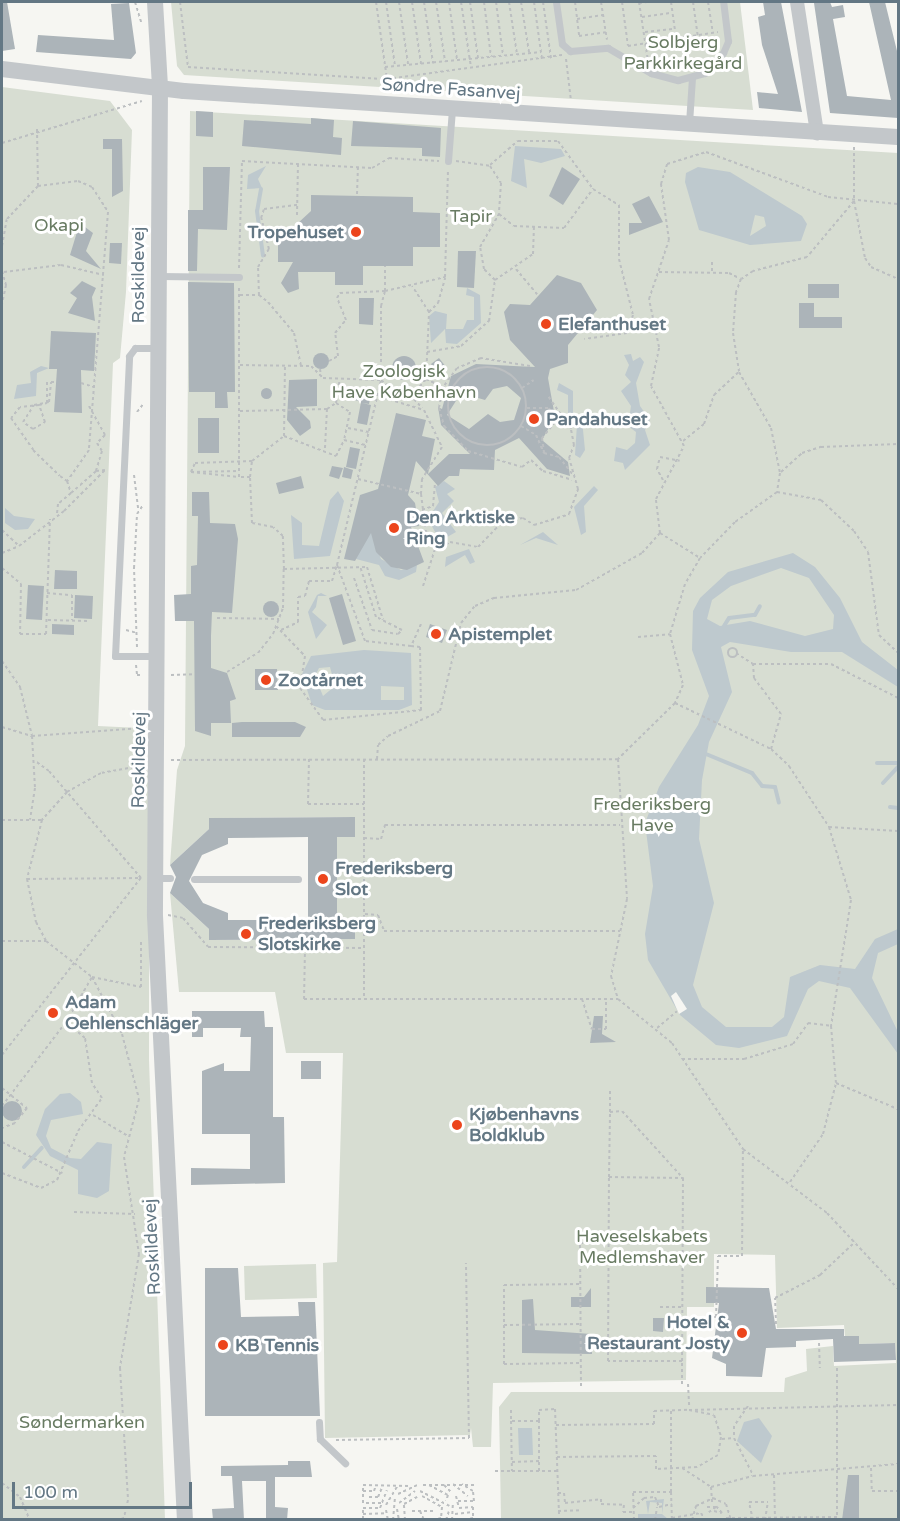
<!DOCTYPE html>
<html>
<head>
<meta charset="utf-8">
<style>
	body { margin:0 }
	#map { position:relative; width:900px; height:1521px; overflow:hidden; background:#f6f6f2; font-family:"Varela Round",sans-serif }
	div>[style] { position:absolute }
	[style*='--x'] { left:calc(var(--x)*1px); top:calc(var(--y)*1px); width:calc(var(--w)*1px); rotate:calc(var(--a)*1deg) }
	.green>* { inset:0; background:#d7ddd2 }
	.water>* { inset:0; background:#bec9ce }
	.pier>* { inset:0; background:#f6f6f2 }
	.stream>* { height:4px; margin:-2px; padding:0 2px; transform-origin:2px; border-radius:2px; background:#bec9ce }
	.building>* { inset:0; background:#acb4b9 }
	.round { border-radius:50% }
	.path>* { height:2px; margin-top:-1px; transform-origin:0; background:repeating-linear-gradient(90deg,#bcbfc1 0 3px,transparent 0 6px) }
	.path>.ring { margin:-1px; padding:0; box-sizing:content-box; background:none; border:2px solid #bcbfc1; border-radius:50% }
	.service>* { height:7px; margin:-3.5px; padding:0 3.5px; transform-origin:3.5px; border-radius:3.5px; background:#c3c7ca }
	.minor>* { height:14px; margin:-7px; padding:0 7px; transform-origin:7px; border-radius:7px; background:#c3c7ca }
	.tertiary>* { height:16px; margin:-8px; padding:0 8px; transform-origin:8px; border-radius:8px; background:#c3c7ca }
	.path-bridge>* { height:2px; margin-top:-1px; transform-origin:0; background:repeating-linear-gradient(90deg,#bcbfc1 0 3px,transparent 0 6px) }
	.dots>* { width:16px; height:16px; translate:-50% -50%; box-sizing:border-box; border:3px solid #fff; border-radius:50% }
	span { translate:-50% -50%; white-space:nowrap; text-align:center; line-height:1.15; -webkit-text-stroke:6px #fff; paint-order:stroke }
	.park-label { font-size:18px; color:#687b62 }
	.street-label { font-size:18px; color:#637784 }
	.poi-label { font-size:18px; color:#637784; font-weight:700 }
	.right { translate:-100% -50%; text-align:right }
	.left { translate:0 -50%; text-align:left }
	.frame { position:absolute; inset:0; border:3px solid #637784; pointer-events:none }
	.scale { position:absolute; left:12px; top:1482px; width:180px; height:27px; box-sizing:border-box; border:3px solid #637784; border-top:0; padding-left:8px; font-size:18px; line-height:21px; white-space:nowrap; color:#637784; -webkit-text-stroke:4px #fff; paint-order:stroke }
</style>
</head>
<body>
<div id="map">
	<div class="green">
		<div style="clip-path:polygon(171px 2px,740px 2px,753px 110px,184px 75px,177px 66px)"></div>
		<div style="clip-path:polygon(2px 87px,110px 101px,132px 130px,126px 292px,120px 358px,113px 363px,98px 726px,140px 728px,149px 779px,149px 1060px,165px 1519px,2px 1519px)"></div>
		<div style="clip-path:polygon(190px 111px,898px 153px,898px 1519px,501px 1519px,499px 1407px,511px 1392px,784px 1392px,785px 1378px,807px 1371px,806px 1349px,833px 1346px,834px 1366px,896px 1363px,895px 1343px,859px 1344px,859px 1336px,845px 1336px,844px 1325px,777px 1328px,775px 1255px,714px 1254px,714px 1307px,687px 1307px,686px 1380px,493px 1383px,491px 1447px,473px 1447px,471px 1428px,470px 1435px,325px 1438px,323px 1263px,337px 1262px,343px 1053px,286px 1053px,275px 992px,179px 992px,170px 893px,209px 929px,209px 940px,354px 939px,355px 920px,337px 920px,337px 837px,354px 817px,210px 818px,209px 829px,170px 865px,177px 770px,185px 746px)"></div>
		<div style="clip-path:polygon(316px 1264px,317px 1298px,245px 1300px,244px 1266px)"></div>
	</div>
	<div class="water">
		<div style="clip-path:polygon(515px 146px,561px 149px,565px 156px,541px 163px,524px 159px,527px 188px,511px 181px)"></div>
		<div style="clip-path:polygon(266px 166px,258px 179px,262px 188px,247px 189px,248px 175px)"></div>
		<div style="clip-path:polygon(evenodd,698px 167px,730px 172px,802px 216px,807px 224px,801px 241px,750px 245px,699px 230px,685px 182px,686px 173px,698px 167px,755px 215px,764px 217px,766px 226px,750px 236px,755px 215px)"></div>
		<div style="clip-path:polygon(467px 288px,480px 295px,481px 323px,457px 344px,446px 343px,445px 329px,431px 343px,429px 316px,435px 311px,447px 314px,446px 329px,463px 329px,467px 320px,474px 320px,474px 297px,466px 295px)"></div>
		<div style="clip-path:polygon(631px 354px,633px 361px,640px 357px,644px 362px,636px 383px,640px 406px,650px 420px,645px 430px,650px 445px,625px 470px,623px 463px,614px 461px,616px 447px,627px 450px,635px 443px,636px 432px,628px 426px,631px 406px,621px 391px,631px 382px,625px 375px,629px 365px,624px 355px)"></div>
		<div style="clip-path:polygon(41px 366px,49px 368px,37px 373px,36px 396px,14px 399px,17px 385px,31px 383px,30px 372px)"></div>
		<div style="clip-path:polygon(559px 383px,573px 391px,573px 415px,582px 420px,585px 450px,580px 458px,575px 455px,577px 424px,568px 419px,568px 395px,557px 390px)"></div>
		<div style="clip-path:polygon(444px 481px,455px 489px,447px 494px,454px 501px,442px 513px,456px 532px,440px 541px,428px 519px,439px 502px,435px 487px)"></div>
		<div style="clip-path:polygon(594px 486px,598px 490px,584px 506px,586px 532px,581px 535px,574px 507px)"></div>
		<div style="clip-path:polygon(338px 491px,344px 501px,330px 556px,294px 559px,291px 515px,302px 523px,302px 545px,319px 546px,330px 500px)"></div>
		<div style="clip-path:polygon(5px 508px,14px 516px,35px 519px,28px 529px,15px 530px,5px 523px)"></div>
		<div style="clip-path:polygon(364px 511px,381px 559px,401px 570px,417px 565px,416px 572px,399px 580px,385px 576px,379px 565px,356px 559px)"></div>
		<div style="clip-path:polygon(543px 532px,558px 545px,536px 538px,520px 545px)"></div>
		<div style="clip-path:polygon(469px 549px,475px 562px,470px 564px,465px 555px,445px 567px,446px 557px)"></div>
		<div style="clip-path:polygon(evenodd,793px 553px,815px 567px,840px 598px,862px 642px,898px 670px,898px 687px,842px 652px,791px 652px,730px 642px,721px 647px,732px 692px,709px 742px,702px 780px,699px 839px,714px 903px,693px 985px,702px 1007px,726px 1027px,772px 1027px,784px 1017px,790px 977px,820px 965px,855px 969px,875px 939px,898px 929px,898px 944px,878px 953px,872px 978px,898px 1032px,898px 1054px,850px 988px,819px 981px,808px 989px,787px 1036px,739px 1048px,716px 1045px,680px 1015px,648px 960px,645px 934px,653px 886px,645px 823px,659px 787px,698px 725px,709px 696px,692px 650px,693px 611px,700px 598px,728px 572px,793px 553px,781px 568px,809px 578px,834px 615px,833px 629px,805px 636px,750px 621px,720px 626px,707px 619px,712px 600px,731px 586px,781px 568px)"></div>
		<div style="clip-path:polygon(321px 593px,327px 596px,318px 596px,316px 607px,312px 612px,327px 625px,316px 639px,308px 612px,317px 595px)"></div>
		<div style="clip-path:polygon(evenodd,364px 650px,411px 653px,412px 705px,399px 710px,325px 710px,312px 705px,302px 674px,311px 656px,364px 650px,330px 667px,335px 686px,323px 696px,315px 676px,319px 668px,330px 667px,364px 650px,381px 686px,404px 687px,404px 700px,381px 700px,381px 686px)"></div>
		<div style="clip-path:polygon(70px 1093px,81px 1102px,83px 1114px,51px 1120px,46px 1136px,51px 1148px,70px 1158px,81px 1159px,97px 1142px,112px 1144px,109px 1191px,97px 1198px,78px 1194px,78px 1170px,50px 1156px,36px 1135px,45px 1109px,60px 1094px)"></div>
		<div style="clip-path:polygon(759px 1418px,772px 1436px,761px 1463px,737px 1441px,744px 1422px)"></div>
		<div style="clip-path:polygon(518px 1428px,532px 1428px,533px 1455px,519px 1455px)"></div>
		<div style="clip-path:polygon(evenodd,664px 1499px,662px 1514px,668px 1519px,638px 1519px,638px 1514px,648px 1514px,646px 1501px,664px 1499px,650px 1502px,662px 1503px,662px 1514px,648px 1514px,650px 1502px)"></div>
	</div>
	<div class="pier">
		<div style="clip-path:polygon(676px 992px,687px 1009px,679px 1014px,671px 996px)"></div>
	</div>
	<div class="stream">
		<div style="--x:261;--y:189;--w:22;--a:100"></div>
		<div style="--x:257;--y:211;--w:45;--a:82.4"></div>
		<div style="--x:724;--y:626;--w:9;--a:-58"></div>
		<div style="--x:729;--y:618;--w:26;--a:-7"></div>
		<div style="--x:755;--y:615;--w:10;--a:-61"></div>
		<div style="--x:706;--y:754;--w:50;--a:22.4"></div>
		<div style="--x:752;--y:773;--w:16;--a:52"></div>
		<div style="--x:762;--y:786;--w:13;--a:4"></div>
		<div style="--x:775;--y:787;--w:16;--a:76"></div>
		<div style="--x:877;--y:763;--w:21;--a:0"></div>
		<div style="--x:883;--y:783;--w:22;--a:-47"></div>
		<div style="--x:890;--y:807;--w:8;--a:7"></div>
		<div style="--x:24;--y:1167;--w:26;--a:-47"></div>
	</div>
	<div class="building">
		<div style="clip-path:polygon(2px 2px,7px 2px,15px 49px,2px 51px)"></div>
		<div style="clip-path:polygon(763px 2px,781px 2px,802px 112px,759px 108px,757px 92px,778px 94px,762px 45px,758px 17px,765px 15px)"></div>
		<div style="clip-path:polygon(830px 2px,832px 7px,843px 5px,845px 17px,833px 19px,847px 96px,891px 100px,869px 2px,885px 2px,898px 55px,898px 118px,830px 113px,814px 3px)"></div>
		<div style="clip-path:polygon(129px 3px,136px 53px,131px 59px,36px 52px,38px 35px,114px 40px,111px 4px)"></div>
		<div style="clip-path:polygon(196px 111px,213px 112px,213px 137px,196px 136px)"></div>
		<div style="clip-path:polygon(311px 118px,334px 120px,333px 137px,342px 138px,341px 155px,242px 146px,244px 120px,311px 124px)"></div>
		<div style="clip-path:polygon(353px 121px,441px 128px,440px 157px,422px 156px,422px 148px,351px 146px)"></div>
		<div style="clip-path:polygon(103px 139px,122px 139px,123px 191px,112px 197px,112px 149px,103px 149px)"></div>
		<div style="clip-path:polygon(203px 167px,230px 167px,227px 230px,198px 229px,197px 271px,188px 271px,188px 210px,203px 210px)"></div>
		<div style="clip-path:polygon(562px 167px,580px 179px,563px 205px,549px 196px)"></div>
		<div style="clip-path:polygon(311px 195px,413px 197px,413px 212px,440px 213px,440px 247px,413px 247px,413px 266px,363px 266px,363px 285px,335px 285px,335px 272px,298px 272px,299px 289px,288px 293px,281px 283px,293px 262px,278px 262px,278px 237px,298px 237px,298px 223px,311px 211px)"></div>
		<div style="clip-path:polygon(649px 196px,663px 222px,629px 235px,629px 223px,642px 223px,632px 204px)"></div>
		<div style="clip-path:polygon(85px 227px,93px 233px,86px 251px,101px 269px,70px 255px,77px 232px)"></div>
		<div style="clip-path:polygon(110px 243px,122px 243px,121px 264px,109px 263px)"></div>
		<div style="clip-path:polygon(458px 251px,476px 251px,474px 288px,457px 287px)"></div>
		<div style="clip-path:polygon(evenodd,557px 275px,581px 283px,597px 310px,568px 345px,568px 363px,550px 369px,548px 378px,555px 417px,542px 440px,568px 462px,570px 476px,547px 469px,519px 438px,495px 450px,494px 470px,460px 469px,459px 476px,449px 476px,438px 486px,416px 461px,408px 495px,415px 503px,419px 526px,411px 527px,424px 562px,407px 570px,391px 567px,376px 552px,371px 533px,355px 561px,344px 559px,360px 495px,378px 489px,396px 413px,426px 420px,422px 436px,435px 439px,428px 474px,449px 454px,470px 454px,441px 425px,438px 407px,442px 409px,451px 376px,476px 364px,535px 367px,510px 340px,504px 312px,510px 304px,530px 305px,557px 275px,507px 386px,521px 398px,514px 420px,500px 422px,488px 414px,469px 429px,447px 415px,461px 393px,485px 400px,493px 389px,507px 386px)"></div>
		<div style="clip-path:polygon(82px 281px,96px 288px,92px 297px,95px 321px,68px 313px,77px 298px,70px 293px)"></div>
		<div style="clip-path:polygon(188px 282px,234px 283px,235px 392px,227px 392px,228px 408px,215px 408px,215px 392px,189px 392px)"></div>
		<div style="clip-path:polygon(808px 284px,839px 284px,839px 298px,808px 298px)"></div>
		<div style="clip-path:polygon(359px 298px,374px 298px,373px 325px,359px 324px)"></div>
		<div style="clip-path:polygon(799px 303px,814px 303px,814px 317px,842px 317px,842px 328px,799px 328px)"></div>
		<div style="clip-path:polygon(51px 331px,96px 333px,94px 371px,81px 370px,82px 413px,54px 412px,57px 369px,49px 369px)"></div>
		<div class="round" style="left:313px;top:353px;width:16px;height:16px"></div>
		<div class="round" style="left:392px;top:356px;width:24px;height:24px"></div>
		<div style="clip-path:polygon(439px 358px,446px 367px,437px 373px,431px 364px)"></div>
		<div style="clip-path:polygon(317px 379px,317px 406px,296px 407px,310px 421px,311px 428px,300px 436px,287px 420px,289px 380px)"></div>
		<div class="round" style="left:260.5px;top:387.5px;width:11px;height:11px"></div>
		<div style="clip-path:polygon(357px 391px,371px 394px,369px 404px,362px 403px,371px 405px,367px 425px,357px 423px,361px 402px,355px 400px)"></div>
		<div style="clip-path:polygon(198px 418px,219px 418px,219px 453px,198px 453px)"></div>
		<div style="clip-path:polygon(350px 447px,360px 449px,356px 469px,346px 467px)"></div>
		<div style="clip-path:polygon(332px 466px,343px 468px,339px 479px,329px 476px)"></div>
		<div style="clip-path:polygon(344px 467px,353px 470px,351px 479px,342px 477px)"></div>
		<div style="clip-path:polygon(301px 476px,304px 488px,279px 494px,276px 483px)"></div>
		<div style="clip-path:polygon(192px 492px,209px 492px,210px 523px,235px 524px,238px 539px,232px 613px,212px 612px,211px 636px,211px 668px,227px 673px,236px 699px,230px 701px,231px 723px,211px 723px,211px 736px,195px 731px,194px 621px,175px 621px,174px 595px,191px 594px,191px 566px,197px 565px,198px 516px,192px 516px)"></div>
		<div style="clip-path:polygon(55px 570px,77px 571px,77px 589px,54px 589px)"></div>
		<div style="clip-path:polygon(28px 585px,44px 586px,42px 620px,26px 619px)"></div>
		<div style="clip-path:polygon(342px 594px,356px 641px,343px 645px,329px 598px)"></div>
		<div style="clip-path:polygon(75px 595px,93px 596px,92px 619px,74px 618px)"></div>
		<div class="round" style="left:263px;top:601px;width:16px;height:16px"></div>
		<div style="clip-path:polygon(52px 624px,74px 625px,74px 635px,52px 634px)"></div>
		<div style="clip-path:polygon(430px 624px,447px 630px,442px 643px,426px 637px)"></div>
		<div style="clip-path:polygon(255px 669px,277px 669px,278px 690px,255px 690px)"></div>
		<div style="clip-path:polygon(242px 722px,295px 722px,306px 727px,300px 737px,232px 737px,232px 723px)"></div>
		<div style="clip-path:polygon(evenodd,355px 817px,355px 837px,337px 837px,337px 920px,355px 920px,355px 939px,209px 940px,209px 929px,170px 893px,176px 877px,170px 865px,209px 829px,209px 818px,355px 817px,308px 837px,308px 920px,228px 920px,228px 913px,203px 903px,189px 881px,202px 855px,228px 844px,228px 838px,308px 837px)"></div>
		<div style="clip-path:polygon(192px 1011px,264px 1011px,265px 1027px,273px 1027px,273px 1117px,284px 1117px,285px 1183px,191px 1185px,191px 1168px,250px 1169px,250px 1134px,202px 1134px,202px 1071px,224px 1063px,224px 1071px,250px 1071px,251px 1037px,240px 1037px,241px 1028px,203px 1028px,203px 1037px,192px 1037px)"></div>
		<div style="clip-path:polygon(594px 1016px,603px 1016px,602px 1034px,616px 1042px,590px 1043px)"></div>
		<div style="clip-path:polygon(301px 1061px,321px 1061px,321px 1079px,301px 1079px)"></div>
		<div class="round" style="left:2px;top:1101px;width:20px;height:20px"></div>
		<div style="clip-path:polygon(205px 1268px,238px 1268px,241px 1317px,299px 1316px,298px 1302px,315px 1302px,320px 1416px,205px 1416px)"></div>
		<div style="clip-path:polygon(706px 1287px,769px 1288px,776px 1329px,844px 1329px,844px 1336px,859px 1336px,859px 1344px,895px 1343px,896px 1360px,834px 1362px,833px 1339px,796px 1341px,796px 1347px,766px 1348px,762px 1377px,726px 1376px,726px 1364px,712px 1358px,719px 1303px,706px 1303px)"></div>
		<div style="clip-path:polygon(591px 1288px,591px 1307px,571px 1307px,571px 1297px,584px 1297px)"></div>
		<div style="clip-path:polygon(533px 1299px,535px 1330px,591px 1334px,592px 1354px,522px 1353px,522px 1300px)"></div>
		<div style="clip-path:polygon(653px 1318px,664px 1318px,663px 1332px,653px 1331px)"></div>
		<div style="clip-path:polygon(288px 1461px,310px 1461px,312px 1477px,275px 1477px,275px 1507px,288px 1508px,287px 1520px,266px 1520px,266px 1481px,242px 1481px,244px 1520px,213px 1520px,212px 1509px,234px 1508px,232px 1476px,221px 1476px,221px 1466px,288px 1465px)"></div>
		<div style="clip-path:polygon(848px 1475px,859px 1475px,859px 1520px,842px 1520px)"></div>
	</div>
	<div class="path">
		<div style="--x:135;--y:2;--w:21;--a:73"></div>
		<div style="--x:180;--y:2;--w:65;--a:83"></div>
		<div style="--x:188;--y:67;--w:199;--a:3.5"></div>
		<div style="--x:387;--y:79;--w:178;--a:-7.8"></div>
		<div style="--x:376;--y:2;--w:78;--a:81.9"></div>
		<div style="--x:386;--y:2;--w:65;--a:82"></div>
		<div style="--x:399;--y:2;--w:63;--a:81.7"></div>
		<div style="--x:412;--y:2;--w:63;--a:81.7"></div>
		<div style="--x:424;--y:2;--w:62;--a:81.6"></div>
		<div style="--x:436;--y:2;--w:60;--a:81.3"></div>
		<div style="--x:449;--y:2;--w:59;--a:82.1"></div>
		<div style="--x:461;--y:2;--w:66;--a:81.3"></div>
		<div style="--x:470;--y:2;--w:57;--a:81.9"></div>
		<div style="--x:484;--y:2;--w:55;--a:82.7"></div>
		<div style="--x:496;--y:2;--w:53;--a:82.5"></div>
		<div style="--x:509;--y:2;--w:53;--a:81.3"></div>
		<div style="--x:521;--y:2;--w:51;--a:80.9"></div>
		<div style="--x:534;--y:2;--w:59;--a:82.1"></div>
		<div style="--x:543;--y:2;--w:57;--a:81.9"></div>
		<div style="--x:575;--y:2;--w:34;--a:83"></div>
		<div style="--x:579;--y:36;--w:27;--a:-8"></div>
		<div style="--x:581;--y:2;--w:5;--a:0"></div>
		<div style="--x:601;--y:2;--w:38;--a:81"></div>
		<div style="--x:622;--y:2;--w:44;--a:82.2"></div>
		<div style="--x:639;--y:2;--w:60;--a:81.3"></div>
		<div style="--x:671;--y:2;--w:37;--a:82"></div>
		<div style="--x:693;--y:2;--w:34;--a:82"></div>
		<div style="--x:708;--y:2;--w:31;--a:81"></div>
		<div style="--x:639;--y:3;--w:8;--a:-7"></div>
		<div style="--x:642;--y:17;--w:30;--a:-8"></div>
		<div style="--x:577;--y:19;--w:26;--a:-9"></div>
		<div style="--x:645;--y:32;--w:30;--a:-6"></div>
		<div style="--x:628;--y:46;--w:91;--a:-8.8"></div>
		<div style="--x:566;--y:59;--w:42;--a:83.2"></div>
		<div style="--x:385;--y:67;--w:157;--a:-5.5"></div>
		<div style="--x:37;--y:129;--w:57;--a:89"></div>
		<div style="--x:2;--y:143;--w:146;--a:-16.7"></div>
		<div style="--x:854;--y:147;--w:54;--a:90"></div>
		<div style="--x:854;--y:201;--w:58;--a:79.1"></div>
		<div style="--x:865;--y:258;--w:11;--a:56"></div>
		<div style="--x:871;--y:267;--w:30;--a:24"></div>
		<div style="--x:456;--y:161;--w:34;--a:8"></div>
		<div style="--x:490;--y:166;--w:20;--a:57"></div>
		<div style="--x:501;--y:183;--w:31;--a:94"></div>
		<div style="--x:499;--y:214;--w:19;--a:39"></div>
		<div style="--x:514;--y:226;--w:50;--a:2.3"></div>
		<div style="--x:564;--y:228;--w:49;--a:-53.4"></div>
		<div style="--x:490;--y:165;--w:37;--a:-41"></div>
		<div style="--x:518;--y:141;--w:40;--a:0"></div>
		<div style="--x:558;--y:141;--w:59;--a:53.9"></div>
		<div style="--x:593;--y:189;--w:31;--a:32"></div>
		<div style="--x:619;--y:205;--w:54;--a:90"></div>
		<div style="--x:619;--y:259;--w:58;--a:76"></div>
		<div style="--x:633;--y:315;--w:19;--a:108"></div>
		<div style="--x:627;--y:333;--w:43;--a:172.1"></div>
		<div style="--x:357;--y:194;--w:26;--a:-88"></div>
		<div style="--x:854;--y:201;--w:73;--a:130"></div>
		<div style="--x:807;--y:257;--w:56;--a:165.5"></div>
		<div style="--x:753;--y:271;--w:14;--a:146"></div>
		<div style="--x:741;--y:279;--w:14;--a:111"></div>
		<div style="--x:736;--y:292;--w:41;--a:94.2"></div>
		<div style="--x:733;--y:333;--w:39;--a:81"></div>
		<div style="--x:739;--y:372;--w:64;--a:60.3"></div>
		<div style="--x:771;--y:428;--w:46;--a:78.7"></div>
		<div style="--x:780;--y:473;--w:19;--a:99"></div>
		<div style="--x:777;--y:492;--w:52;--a:144.5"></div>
		<div style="--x:735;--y:522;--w:50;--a:134.2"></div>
		<div style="--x:700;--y:558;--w:30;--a:120"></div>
		<div style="--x:685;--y:584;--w:52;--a:106.7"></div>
		<div style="--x:670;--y:634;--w:53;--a:75.7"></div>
		<div style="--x:683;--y:685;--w:20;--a:114"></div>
		<div style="--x:675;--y:703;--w:80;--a:135.5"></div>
		<div style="--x:618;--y:759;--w:140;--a:86.3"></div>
		<div style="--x:627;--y:899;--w:79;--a:101.7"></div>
		<div style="--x:611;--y:976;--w:24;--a:73"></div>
		<div style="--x:618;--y:999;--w:70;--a:39.2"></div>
		<div style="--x:672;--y:1043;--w:128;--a:56.2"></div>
		<div style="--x:743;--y:1149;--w:106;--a:37.3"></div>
		<div style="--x:827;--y:1213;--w:104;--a:46.9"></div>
		<div style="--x:297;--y:215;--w:54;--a:-88.9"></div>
		<div style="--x:2;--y:246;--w:27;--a:-80"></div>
		<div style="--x:7;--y:219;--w:45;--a:-46.8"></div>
		<div style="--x:38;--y:186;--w:40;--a:-7.1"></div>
		<div style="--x:78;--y:181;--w:15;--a:23"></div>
		<div style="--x:92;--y:187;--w:30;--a:57"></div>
		<div style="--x:108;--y:212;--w:239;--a:94.6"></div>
		<div style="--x:89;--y:450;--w:38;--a:125"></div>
		<div style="--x:67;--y:481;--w:13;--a:72"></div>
		<div style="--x:71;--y:493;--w:17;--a:140"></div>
		<div style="--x:58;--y:504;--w:10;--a:96"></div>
		<div style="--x:712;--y:262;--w:12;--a:90"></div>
		<div style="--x:239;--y:268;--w:107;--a:-88.4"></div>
		<div style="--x:242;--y:161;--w:130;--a:3.1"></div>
		<div style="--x:372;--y:168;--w:20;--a:-30"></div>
		<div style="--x:389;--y:158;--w:50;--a:3.4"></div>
		<div style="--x:516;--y:269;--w:33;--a:50"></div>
		<div style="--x:2;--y:271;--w:15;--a:74"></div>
		<div style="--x:6;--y:285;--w:19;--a:102"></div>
		<div style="--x:4;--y:272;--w:57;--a:-7"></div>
		<div style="--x:61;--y:265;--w:44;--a:13.1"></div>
		<div style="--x:659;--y:272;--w:70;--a:0.8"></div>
		<div style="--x:729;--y:273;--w:13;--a:27"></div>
		<div style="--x:495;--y:280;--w:16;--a:-135"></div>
		<div style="--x:484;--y:269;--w:22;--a:-100"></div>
		<div style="--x:480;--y:247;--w:38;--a:-60"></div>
		<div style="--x:240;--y:295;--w:19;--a:0"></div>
		<div style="--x:259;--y:295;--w:11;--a:38"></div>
		<div style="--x:268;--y:302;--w:40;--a:50"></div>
		<div style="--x:294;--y:333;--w:33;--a:78"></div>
		<div style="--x:259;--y:295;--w:28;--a:-92"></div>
		<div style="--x:258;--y:267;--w:21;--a:-59"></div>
		<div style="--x:269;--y:249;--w:32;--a:-104"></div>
		<div style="--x:261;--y:218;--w:9;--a:-72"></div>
		<div style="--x:264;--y:209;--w:34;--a:-7"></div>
		<div style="--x:429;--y:312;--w:13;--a:-45"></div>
		<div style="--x:438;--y:303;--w:26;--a:-74"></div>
		<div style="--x:427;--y:352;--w:35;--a:-10"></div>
		<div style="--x:461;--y:346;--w:38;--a:-42"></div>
		<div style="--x:489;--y:321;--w:41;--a:-81.7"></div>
		<div style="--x:495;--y:280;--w:46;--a:-34.4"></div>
		<div style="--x:533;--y:254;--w:27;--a:-88"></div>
		<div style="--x:329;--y:361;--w:10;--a:-29"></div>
		<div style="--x:338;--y:356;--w:23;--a:-97"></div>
		<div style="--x:335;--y:333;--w:17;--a:-50"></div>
		<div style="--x:346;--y:320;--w:24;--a:-112"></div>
		<div style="--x:337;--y:298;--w:6;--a:-59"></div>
		<div style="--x:340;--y:293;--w:45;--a:-2.5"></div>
		<div style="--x:385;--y:291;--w:25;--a:-90"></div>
		<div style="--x:240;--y:365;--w:71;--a:0.8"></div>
		<div style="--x:311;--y:366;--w:17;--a:45"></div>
		<div style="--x:323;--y:378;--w:58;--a:2"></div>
		<div style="--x:381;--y:380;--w:18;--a:41"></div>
		<div style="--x:395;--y:392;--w:21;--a:-3"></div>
		<div style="--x:416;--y:391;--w:16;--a:-50"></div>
		<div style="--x:426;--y:379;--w:67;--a:-87.4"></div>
		<div style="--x:429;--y:312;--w:31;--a:-123"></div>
		<div style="--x:530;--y:366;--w:50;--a:-170.7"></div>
		<div style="--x:481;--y:358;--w:26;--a:157"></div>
		<div style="--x:457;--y:368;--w:24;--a:126"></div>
		<div style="--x:443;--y:387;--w:21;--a:101"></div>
		<div style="--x:439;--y:408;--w:19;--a:74"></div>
		<div style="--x:444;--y:426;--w:35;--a:46"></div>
		<div style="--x:468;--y:451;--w:56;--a:16.5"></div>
		<div style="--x:522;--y:467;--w:11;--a:-38"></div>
		<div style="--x:531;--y:460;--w:16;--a:43"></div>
		<div style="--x:543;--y:471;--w:30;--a:17"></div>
		<div class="ring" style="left:448px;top:367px;width:76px;height:76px"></div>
		<div style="--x:320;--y:369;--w:7;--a:82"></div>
		<div style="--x:426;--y:379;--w:26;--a:25"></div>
		<div style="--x:81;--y:383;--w:14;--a:17"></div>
		<div style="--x:522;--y:388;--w:14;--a:-34"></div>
		<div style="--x:416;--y:391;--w:8;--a:104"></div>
		<div style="--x:414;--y:399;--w:12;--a:48"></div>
		<div style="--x:378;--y:396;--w:48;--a:16.9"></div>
		<div style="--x:424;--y:410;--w:41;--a:64.1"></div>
		<div style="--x:442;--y:447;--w:38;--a:122"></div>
		<div style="--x:422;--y:479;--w:15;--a:94"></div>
		<div style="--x:421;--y:494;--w:46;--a:82.6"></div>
		<div style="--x:427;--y:540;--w:12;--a:48"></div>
		<div style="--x:336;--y:403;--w:17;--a:33"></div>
		<div style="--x:350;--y:412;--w:29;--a:102"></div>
		<div style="--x:89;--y:406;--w:33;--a:61"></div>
		<div style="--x:105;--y:435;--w:11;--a:135"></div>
		<div style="--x:97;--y:443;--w:9;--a:58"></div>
		<div style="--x:102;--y:451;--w:21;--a:107"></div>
		<div style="--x:527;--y:408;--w:22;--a:0"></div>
		<div style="--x:549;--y:408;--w:15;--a:67"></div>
		<div style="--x:555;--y:422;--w:21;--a:129"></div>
		<div style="--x:542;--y:438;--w:15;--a:82"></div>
		<div style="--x:544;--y:453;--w:16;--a:15"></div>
		<div style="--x:559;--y:457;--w:24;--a:52"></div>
		<div style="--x:327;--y:409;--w:11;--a:-34"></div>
		<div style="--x:336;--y:403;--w:24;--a:-81"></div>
		<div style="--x:240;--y:411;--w:87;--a:-1.3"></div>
		<div style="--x:327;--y:409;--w:39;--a:93"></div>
		<div style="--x:137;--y:412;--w:11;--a:-52"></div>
		<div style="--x:521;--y:426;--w:17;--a:31"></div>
		<div style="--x:536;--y:435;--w:20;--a:66"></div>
		<div style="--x:348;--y:428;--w:21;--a:11"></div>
		<div style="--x:33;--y:429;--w:12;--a:-145"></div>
		<div style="--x:23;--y:422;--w:20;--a:-57"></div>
		<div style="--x:34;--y:405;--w:15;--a:-11"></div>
		<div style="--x:49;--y:402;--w:20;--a:-84"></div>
		<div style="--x:51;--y:382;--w:6;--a:0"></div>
		<div style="--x:284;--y:436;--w:69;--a:-89.2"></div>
		<div style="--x:683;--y:441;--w:27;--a:-39"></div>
		<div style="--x:704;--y:424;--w:31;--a:-71"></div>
		<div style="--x:714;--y:395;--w:34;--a:-43"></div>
		<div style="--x:191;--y:472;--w:10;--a:-66"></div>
		<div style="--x:195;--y:463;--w:57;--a:-2"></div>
		<div style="--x:252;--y:461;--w:41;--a:-38"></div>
		<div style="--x:284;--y:436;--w:56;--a:21"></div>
		<div style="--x:336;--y:456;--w:18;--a:-63"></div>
		<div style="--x:344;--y:440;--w:23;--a:13"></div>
		<div style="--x:191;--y:472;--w:48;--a:5.9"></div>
		<div style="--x:191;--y:472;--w:48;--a:-1.2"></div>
		<div style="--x:781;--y:472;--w:28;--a:-42"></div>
		<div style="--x:802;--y:453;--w:20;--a:-18"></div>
		<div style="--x:821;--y:447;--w:77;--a:-2.2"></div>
		<div style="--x:134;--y:475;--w:35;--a:83"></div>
		<div style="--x:60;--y:476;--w:9;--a:36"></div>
		<div style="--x:250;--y:477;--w:16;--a:-83"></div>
		<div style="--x:358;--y:479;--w:65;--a:13.4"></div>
		<div style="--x:663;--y:480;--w:13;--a:-119"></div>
		<div style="--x:657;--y:469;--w:12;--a:-76"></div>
		<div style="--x:660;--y:457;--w:20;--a:11"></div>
		<div style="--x:777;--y:492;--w:45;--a:10.3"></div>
		<div style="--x:821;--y:500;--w:45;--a:43.2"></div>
		<div style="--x:854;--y:531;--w:25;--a:56"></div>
		<div style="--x:868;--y:552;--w:84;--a:82.5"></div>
		<div style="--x:879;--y:635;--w:26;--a:43"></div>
		<div style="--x:71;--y:493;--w:33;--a:-41"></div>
		<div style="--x:96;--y:471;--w:9;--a:-6"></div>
		<div style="--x:422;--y:510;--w:12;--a:-20"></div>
		<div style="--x:433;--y:506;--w:23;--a:-85"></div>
		<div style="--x:2;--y:530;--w:23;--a:43"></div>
		<div style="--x:2;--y:533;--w:23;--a:90"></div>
		<div style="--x:660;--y:533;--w:47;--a:32"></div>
		<div style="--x:2;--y:553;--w:18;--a:-22"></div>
		<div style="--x:19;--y:546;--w:57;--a:-37.9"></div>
		<div style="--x:64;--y:511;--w:58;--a:-45"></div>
		<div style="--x:2;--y:568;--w:25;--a:40"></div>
		<div style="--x:21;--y:584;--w:50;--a:91.1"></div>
		<div style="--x:20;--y:634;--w:26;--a:0"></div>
		<div style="--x:46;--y:634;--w:115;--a:-88"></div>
		<div style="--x:284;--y:569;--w:83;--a:-1.4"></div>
		<div style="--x:367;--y:567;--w:55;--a:73.2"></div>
		<div style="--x:354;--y:578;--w:55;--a:70.9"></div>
		<div style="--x:372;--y:630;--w:26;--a:9"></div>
		<div style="--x:398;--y:634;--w:6;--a:-45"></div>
		<div style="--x:402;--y:630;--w:29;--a:-153"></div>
		<div style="--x:376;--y:617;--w:53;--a:-107.4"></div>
		<div style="--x:423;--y:586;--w:38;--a:-72"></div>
		<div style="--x:435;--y:550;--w:17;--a:-28"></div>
		<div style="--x:450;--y:542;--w:28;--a:10"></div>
		<div style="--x:478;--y:547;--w:35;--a:-46"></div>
		<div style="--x:502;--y:522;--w:21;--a:-11"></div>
		<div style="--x:523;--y:518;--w:13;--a:32"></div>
		<div style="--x:534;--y:525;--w:37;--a:-17"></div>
		<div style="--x:569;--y:514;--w:27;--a:-70"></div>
		<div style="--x:578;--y:489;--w:32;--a:-106"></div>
		<div style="--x:569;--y:458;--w:14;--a:-69"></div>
		<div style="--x:574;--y:445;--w:16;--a:-101"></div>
		<div style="--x:571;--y:429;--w:40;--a:-124.9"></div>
		<div style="--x:47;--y:593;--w:25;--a:5"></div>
		<div style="--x:72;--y:595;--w:25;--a:90"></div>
		<div style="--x:217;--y:618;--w:62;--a:0.9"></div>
		<div style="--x:48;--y:620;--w:40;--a:1.4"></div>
		<div style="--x:421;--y:624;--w:24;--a:114"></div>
		<div style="--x:411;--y:646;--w:46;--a:-173.8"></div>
		<div style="--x:365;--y:641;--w:81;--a:-110.2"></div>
		<div style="--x:337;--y:565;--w:190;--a:-76.6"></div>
		<div style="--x:381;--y:380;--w:74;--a:-90"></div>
		<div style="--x:381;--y:306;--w:16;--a:-75"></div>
		<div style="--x:385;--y:291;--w:62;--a:-13.1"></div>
		<div style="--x:445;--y:277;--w:107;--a:-88.4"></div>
		<div style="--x:276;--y:626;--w:42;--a:46"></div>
		<div style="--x:305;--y:656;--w:32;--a:99"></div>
		<div style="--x:300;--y:688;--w:39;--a:54"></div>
		<div style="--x:323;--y:720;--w:99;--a:-5.8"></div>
		<div style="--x:421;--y:710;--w:63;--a:-90.9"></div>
		<div style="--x:420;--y:647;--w:9;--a:-174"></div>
		<div style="--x:126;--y:630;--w:11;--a:15"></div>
		<div style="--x:281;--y:630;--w:19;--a:-25"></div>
		<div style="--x:298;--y:622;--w:25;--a:-90"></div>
		<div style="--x:298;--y:597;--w:7;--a:-8"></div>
		<div style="--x:305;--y:596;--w:16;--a:-75"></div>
		<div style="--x:309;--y:581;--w:23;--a:0"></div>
		<div style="--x:332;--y:581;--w:17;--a:-73"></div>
		<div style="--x:638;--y:637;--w:32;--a:-5"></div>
		<div style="--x:137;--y:647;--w:79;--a:-92.2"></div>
		<div style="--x:134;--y:568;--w:54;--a:-86.8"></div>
		<div style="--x:137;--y:514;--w:11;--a:-56"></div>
		<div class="ring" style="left:727.5px;top:647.5px;width:7px;height:7px"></div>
		<div style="--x:736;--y:653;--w:20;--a:33"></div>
		<div style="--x:2;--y:661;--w:32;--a:55"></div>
		<div style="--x:20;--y:687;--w:50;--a:76.2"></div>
		<div style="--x:32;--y:736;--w:52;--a:86.7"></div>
		<div style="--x:35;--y:788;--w:32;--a:99"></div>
		<div style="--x:136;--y:665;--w:10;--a:84"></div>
		<div style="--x:137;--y:675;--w:5;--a:0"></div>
		<div style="--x:227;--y:672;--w:36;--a:-32"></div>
		<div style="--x:258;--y:653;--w:24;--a:-52"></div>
		<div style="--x:273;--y:634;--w:28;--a:-69"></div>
		<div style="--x:283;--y:608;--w:39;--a:-89"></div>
		<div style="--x:284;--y:569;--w:33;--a:-92"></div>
		<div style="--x:283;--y:536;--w:13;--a:-138"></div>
		<div style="--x:273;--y:527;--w:21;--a:-169"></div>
		<div style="--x:252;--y:523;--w:46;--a:-92.5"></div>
		<div style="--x:250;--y:477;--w:11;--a:180"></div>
		<div style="--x:239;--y:477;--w:191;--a:-90"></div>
		<div style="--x:171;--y:675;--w:23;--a:-2"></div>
		<div style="--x:675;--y:703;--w:106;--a:25.6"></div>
		<div style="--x:771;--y:749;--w:25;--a:43"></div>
		<div style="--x:789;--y:766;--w:73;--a:56.7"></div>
		<div style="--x:829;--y:827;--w:76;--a:73.2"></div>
		<div style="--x:851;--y:900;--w:128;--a:99"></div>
		<div style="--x:831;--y:1026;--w:57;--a:85"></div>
		<div style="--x:836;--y:1083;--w:67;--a:22.8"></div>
		<div style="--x:2;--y:727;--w:31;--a:17"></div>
		<div style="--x:32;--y:736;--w:110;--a:-4.2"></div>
		<div style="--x:139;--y:733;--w:57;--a:89"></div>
		<div style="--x:771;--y:749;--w:36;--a:-74"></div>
		<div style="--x:781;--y:714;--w:45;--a:-126.9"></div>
		<div style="--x:754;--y:678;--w:14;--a:-94"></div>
		<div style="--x:753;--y:664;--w:78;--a:0"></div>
		<div style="--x:831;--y:664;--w:75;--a:26.9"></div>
		<div style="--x:309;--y:759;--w:45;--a:91.3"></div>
		<div style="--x:308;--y:804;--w:56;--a:0"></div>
		<div style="--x:364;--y:759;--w:240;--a:90"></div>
		<div style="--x:377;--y:759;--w:14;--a:-86"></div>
		<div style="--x:378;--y:745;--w:13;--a:-42"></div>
		<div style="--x:388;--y:736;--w:58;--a:-25.7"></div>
		<div style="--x:440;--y:711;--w:90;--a:-76.6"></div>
		<div style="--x:461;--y:623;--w:22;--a:-51"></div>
		<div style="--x:475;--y:606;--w:21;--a:-23"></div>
		<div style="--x:494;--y:598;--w:82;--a:-5.6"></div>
		<div style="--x:576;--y:590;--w:76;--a:-29.3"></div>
		<div style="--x:642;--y:553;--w:27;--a:-48"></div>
		<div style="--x:660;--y:533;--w:34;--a:-97"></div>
		<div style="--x:656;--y:499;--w:60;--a:-62.2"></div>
		<div style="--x:684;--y:446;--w:68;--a:-118.8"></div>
		<div style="--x:651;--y:386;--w:40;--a:-78"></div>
		<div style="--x:659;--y:347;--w:49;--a:-101.8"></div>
		<div style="--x:649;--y:299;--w:62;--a:-71.3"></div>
		<div style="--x:669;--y:240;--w:57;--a:-98.1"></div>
		<div style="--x:661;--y:184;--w:21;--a:-73"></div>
		<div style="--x:667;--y:164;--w:41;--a:-17.1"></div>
		<div style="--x:706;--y:152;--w:130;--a:20.2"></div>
		<div style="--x:828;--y:197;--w:70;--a:5.7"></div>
		<div style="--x:171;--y:760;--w:447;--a:-0.1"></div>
		<div style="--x:140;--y:766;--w:40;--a:170"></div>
		<div style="--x:101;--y:773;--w:39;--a:151"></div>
		<div style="--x:67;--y:792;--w:38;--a:132"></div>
		<div style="--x:42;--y:820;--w:61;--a:104.3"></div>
		<div style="--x:27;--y:879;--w:44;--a:78.2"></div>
		<div style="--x:36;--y:922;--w:21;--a:62"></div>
		<div style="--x:46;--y:941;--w:58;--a:38"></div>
		<div style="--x:92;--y:977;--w:50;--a:11.5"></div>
		<div style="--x:141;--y:987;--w:48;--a:-90"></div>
		<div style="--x:2;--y:820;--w:39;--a:0"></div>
		<div style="--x:829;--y:827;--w:69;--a:3.3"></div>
		<div style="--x:364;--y:838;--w:17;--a:3"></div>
		<div style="--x:381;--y:839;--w:15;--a:-74"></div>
		<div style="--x:385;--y:825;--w:235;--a:0"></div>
		<div style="--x:27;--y:879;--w:114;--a:-0.5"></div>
		<div style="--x:365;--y:914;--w:13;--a:4"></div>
		<div style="--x:378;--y:915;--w:17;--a:69"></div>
		<div style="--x:384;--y:931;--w:236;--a:0"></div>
		<div style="--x:168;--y:915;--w:15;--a:11"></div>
		<div style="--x:183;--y:918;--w:38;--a:49"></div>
		<div style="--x:208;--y:947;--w:156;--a:0.4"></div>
		<div style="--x:2;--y:941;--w:44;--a:0"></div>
		<div style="--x:305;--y:948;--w:51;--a:91.1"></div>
		<div style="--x:304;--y:999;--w:314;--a:0"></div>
		<div style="--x:92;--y:977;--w:64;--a:62.2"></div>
		<div style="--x:122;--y:1034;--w:67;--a:75.3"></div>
		<div style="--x:139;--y:1099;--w:60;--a:104.5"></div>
		<div style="--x:124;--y:1157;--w:98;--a:81.2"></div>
		<div style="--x:139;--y:1254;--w:116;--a:99.5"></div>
		<div style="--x:120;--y:1368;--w:132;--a:86.5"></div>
		<div style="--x:128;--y:1500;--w:18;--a:103"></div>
		<div style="--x:124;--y:1518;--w:6;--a:162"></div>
		<div style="--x:898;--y:982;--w:26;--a:90"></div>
		<div style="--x:582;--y:999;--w:32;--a:72"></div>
		<div style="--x:592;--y:1029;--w:14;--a:0"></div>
		<div style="--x:606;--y:1029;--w:29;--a:-90"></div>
		<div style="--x:657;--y:1028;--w:26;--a:-40"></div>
		<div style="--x:2;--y:1055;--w:225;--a:-51.9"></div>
		<div style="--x:141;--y:878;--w:141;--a:-130.7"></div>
		<div style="--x:49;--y:771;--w:17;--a:-144"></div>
		<div style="--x:682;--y:1059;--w:62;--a:0"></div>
		<div style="--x:744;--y:1059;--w:51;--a:-17"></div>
		<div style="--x:793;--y:1044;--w:26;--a:-54"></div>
		<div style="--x:808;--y:1023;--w:23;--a:7"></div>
		<div style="--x:2;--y:1088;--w:32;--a:39"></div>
		<div style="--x:27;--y:1108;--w:19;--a:129"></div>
		<div style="--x:15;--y:1123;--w:14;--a:159"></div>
		<div style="--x:2;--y:1106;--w:106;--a:-52.7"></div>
		<div style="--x:66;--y:1022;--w:52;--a:-60"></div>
		<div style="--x:610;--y:1112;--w:24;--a:-90"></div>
		<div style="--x:93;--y:1115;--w:41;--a:31"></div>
		<div style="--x:2;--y:1142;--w:68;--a:27.3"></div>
		<div style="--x:2;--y:1173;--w:42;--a:21"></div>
		<div style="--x:41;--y:1188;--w:18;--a:-27"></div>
		<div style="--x:57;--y:1180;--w:53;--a:-66.8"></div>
		<div style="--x:78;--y:1131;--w:41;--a:-54"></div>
		<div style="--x:102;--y:1098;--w:18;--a:-124"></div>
		<div style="--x:92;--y:1083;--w:46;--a:-98.8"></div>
		<div style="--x:85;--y:1038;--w:25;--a:-140"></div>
		<div style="--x:609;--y:1177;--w:74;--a:0.8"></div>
		<div style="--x:683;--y:1178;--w:183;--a:90.3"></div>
		<div style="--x:682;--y:1361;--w:74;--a:180"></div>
		<div style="--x:608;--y:1361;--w:184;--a:-89.7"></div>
		<div style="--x:609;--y:1177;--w:65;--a:-89.1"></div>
		<div style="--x:610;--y:1112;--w:12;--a:-5"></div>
		<div style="--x:622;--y:1111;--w:91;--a:47.7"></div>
		<div style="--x:790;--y:1182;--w:58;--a:-55.5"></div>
		<div style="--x:823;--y:1134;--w:53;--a:-75.7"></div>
		<div style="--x:74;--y:1212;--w:61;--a:1.9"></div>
		<div style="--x:2;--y:1299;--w:20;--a:90"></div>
		<div style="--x:660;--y:1307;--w:22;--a:0"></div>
		<div style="--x:702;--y:1317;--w:14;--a:0"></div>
		<div style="--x:716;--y:1317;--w:61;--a:-88.1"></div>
		<div style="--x:718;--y:1256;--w:24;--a:0"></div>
		<div style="--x:742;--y:1256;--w:107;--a:-89.5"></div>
		<div style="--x:776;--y:1324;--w:26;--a:-92"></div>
		<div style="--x:775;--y:1298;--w:51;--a:-27.1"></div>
		<div style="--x:820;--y:1275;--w:48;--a:-43.3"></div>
		<div style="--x:504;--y:1325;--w:75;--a:-0.8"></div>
		<div style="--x:819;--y:1343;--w:25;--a:88"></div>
		<div style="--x:579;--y:1363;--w:75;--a:179.2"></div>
		<div style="--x:504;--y:1364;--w:79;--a:-90"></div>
		<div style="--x:504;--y:1285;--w:75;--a:-0.8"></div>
		<div style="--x:837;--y:1368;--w:152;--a:90"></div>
		<div style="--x:682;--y:1384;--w:23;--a:-90"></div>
		<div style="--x:688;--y:1384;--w:21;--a:87"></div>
		<div style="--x:581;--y:1386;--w:143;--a:-90.4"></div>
		<div style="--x:580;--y:1243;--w:28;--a:0"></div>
		<div style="--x:748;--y:1406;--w:24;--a:125"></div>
		<div style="--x:734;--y:1426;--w:12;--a:90"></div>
		<div style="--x:734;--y:1438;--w:42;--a:62.8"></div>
		<div style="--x:511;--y:1410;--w:11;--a:90"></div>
		<div style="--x:689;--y:1410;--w:209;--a:-1.4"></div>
		<div style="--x:671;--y:1411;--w:81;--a:90"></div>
		<div style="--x:539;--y:1421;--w:11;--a:-90"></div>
		<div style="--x:539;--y:1410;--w:16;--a:-4"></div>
		<div style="--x:555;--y:1409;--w:106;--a:87.8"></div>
		<div style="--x:556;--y:1425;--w:98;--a:-0.6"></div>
		<div style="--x:654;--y:1424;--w:13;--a:-90"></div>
		<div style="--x:654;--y:1411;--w:35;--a:-2"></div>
		<div style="--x:689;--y:1410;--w:25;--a:11"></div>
		<div style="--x:714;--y:1415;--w:23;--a:72"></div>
		<div style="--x:721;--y:1437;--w:18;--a:99"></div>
		<div style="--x:718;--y:1455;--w:24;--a:150"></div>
		<div style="--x:697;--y:1467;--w:41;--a:177.2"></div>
		<div style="--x:656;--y:1469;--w:13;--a:-90"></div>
		<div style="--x:656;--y:1456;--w:100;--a:179.4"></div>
		<div style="--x:722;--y:1439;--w:12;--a:-5"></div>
		<div style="--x:336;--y:1440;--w:133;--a:-0.9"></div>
		<div style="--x:469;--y:1438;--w:175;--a:-91"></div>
		<div style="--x:512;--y:1462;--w:27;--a:-2"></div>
		<div style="--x:682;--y:1468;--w:35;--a:33"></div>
		<div style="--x:711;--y:1487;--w:16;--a:86"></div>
		<div style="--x:871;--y:1468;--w:23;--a:88"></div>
		<div style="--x:872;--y:1491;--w:26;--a:0"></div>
		<div style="--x:495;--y:1471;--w:17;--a:0"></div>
		<div style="--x:539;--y:1471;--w:50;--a:-90"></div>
		<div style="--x:539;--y:1421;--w:28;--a:180"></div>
		<div style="--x:511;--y:1421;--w:50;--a:88.9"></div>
		<div style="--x:512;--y:1471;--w:45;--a:0"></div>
		<div style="--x:774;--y:1475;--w:45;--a:88.7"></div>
		<div style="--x:2;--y:1483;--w:23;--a:38"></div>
		<div style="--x:20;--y:1497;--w:25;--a:67"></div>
		<div style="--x:453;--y:1484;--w:19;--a:39"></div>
		<div style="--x:423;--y:1485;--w:51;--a:0"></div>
		<div style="--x:429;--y:1485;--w:21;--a:28"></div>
		<div style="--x:448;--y:1495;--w:6;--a:108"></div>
		<div style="--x:444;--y:1485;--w:11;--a:45"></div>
		<div style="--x:711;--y:1487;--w:43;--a:-14.7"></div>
		<div style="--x:753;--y:1476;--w:145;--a:-4.7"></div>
		<div style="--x:363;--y:1491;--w:11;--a:0"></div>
		<div style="--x:374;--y:1491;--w:6;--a:-72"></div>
		<div style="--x:420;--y:1491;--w:33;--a:27"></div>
		<div style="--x:558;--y:1493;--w:6;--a:0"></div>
		<div style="--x:564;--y:1493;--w:10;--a:84"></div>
		<div style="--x:565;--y:1503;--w:36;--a:-6"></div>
		<div style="--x:601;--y:1499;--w:5;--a:90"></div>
		<div style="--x:601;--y:1504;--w:23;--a:2"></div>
		<div style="--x:624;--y:1505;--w:7;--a:98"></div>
		<div style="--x:623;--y:1512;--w:10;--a:0"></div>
		<div style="--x:398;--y:1494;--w:21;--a:-25"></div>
		<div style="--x:422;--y:1496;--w:23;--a:29"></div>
		<div style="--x:442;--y:1507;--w:11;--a:95"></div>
		<div style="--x:441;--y:1518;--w:8;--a:166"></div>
		<div style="--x:456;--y:1496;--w:12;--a:76"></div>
		<div style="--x:459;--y:1508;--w:14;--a:-4"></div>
		<div style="--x:473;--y:1507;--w:11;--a:90"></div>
		<div style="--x:473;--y:1518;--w:9;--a:167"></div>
		<div style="--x:369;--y:1497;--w:9;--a:0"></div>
		<div style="--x:378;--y:1497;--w:13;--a:-67"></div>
		<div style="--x:458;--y:1501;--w:16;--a:0"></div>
		<div style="--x:474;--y:1501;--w:10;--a:-96"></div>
		<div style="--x:473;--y:1491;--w:13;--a:-148"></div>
		<div style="--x:381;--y:1503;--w:18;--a:180"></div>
		<div style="--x:363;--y:1503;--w:18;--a:-90"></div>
		<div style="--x:363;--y:1485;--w:46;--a:1.2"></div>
		<div style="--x:399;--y:1503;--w:20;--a:-37"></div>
		<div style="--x:386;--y:1505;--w:23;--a:-59"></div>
		<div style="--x:707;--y:1507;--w:9;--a:0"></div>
		<div style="--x:716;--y:1507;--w:9;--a:144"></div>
		<div style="--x:633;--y:1508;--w:15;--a:-42"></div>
		<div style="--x:644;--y:1498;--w:11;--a:-5"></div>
		<div style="--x:655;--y:1497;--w:11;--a:68"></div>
		<div style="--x:659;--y:1507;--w:13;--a:-13"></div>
		<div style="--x:397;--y:1509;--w:11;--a:80"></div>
		<div style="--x:386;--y:1510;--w:10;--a:79"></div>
		<div style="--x:412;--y:1511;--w:21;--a:0"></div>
		<div style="--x:420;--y:1511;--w:10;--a:66"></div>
		<div style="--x:558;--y:1511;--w:24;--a:-2"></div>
		<div style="--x:714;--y:1511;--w:8;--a:14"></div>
		<div style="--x:722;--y:1513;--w:9;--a:-131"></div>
		<div style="--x:363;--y:1514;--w:23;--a:-2"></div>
		<div style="--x:455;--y:1514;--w:18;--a:-6"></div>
		<div style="--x:672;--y:1518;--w:29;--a:-10"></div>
		<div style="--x:701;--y:1513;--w:8;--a:60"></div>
		<div style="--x:726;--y:1518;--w:111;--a:-0.5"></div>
		<div style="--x:376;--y:1520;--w:13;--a:-176"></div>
		<div style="--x:363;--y:1519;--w:11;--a:-90"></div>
		<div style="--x:363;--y:1508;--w:17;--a:0"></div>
		<div style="--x:380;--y:1508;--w:19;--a:-69"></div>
		<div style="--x:393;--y:1520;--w:22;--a:-85"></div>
		<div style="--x:405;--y:1520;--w:16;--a:-94"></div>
		<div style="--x:404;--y:1504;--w:15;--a:-28"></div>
		<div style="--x:446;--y:1520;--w:9;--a:-72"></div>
		<div style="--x:452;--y:1520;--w:17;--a:-87"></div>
		<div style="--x:634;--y:1520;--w:28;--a:-92"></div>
		<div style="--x:633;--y:1492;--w:38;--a:0"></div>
		<div style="--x:671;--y:1492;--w:28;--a:88"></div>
		<div style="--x:655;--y:1520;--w:13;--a:-81"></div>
		<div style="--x:692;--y:1520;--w:15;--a:-74"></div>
		<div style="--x:696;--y:1506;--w:19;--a:-25"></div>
		<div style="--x:713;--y:1498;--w:14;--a:25"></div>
		<div style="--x:726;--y:1504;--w:17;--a:73"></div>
		<div style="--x:717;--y:1520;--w:1;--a:-90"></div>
		<div style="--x:753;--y:1520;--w:18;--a:-103"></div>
		<div style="--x:749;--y:1502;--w:19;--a:0"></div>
		<div style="--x:765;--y:1520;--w:18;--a:-81"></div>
	</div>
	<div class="service">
		<div style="--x:556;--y:2;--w:42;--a:81.9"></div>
		<div style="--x:562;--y:44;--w:11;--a:41"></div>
		<div style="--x:570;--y:51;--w:38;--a:-5"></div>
		<div style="--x:608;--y:48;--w:50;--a:30.2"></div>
		<div style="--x:651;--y:73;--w:28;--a:15"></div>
		<div style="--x:678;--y:80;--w:28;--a:-15"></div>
		<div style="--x:705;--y:73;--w:27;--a:-48"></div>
		<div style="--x:723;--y:53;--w:13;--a:-67"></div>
		<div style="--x:728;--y:41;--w:39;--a:-97"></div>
		<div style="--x:689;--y:123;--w:45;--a:-86.2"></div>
		<div style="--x:448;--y:161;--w:52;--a:-85.6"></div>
		<div style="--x:160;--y:276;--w:79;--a:0.7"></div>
		<div style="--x:157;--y:656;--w:42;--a:180"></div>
		<div style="--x:115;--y:656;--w:300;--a:-87.3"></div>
		<div style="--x:129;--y:356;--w:10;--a:-53"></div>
		<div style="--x:135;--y:348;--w:23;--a:0"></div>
		<div style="--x:156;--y:878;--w:14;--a:0"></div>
		<div style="--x:194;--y:879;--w:104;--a:0"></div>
		<div style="--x:319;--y:1422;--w:17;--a:87"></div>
		<div style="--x:320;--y:1439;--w:35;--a:44"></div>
	</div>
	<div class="minor">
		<div style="--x:797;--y:2;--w:133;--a:81.3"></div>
	</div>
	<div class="tertiary">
		<div style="--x:155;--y:2;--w:85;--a:86.6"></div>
		<div style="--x:160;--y:87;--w:829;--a:90.35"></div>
		<div style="--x:155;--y:916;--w:605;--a:87.16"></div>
		<div style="--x:2;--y:69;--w:183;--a:6.9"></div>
		<div style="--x:184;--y:91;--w:715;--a:3.69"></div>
	</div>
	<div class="path-bridge">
		<div style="--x:39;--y:405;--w:8;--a:-14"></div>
		<div style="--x:47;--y:403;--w:24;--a:-90"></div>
		<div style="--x:33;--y:429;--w:14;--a:-30"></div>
		<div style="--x:45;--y:422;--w:18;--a:-109"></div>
		<div style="--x:39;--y:405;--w:19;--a:174"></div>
		<div style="--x:20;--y:407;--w:14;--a:129"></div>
		<div style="--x:11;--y:418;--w:39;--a:55"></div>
		<div style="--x:33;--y:450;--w:37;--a:44"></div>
	</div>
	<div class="dots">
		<div style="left:356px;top:232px;background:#ec451c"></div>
		<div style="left:546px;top:324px;background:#ec451c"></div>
		<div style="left:534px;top:419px;background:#ec451c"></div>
		<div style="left:394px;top:528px;background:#ec451c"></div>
		<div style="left:436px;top:634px;background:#ec451c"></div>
		<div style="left:266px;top:680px;background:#ec451c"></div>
		<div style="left:323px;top:879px;background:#ec451c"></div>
		<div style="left:246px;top:934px;background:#ec451c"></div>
		<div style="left:53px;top:1013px;background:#ec451c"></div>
		<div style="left:457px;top:1125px;background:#ec451c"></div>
		<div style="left:742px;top:1333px;background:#ec451c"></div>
		<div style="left:223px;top:1345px;background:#ec451c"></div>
	</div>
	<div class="park-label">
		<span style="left:683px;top:53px">Solbjerg<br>Parkkirkegård</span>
		<span style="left:471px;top:216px">Tapir</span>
		<span style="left:59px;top:225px">Okapi</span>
		<span style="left:404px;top:382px">Zoologisk<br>Have København</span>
		<span style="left:652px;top:815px">Frederiksberg<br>Have</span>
		<span style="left:642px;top:1247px">Haveselskabets<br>Medlemshaver</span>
		<span style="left:82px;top:1422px">Søndermarken</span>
	</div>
	<div class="street-label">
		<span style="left:451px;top:89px;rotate:4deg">Søndre Fasanvej</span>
		<span style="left:138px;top:275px;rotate:-90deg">Roskildevej</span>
		<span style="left:139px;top:760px;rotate:-89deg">Roskildevej</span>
		<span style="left:152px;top:1247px;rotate:-93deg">Roskildevej</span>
	</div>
	<div class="poi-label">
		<span class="right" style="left:344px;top:232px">Tropehuset</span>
		<span class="left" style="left:558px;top:324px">Elefanthuset</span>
		<span class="left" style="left:546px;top:419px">Pandahuset</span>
		<span class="left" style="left:406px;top:528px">Den Arktiske<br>Ring</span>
		<span class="left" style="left:448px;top:634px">Apistemplet</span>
		<span class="left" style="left:278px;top:680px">Zootårnet</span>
		<span class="left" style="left:335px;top:879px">Frederiksberg<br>Slot</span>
		<span class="left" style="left:258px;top:934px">Frederiksberg<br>Slotskirke</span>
		<span class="left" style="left:65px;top:1013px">Adam<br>Oehlenschläger</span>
		<span class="left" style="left:469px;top:1125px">Kjøbenhavns<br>Boldklub</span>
		<span class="right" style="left:730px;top:1333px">Hotel &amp;<br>Restaurant Josty</span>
		<span class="left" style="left:235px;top:1345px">KB Tennis</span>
	</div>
	<div class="frame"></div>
	<div class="scale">100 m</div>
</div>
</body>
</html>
